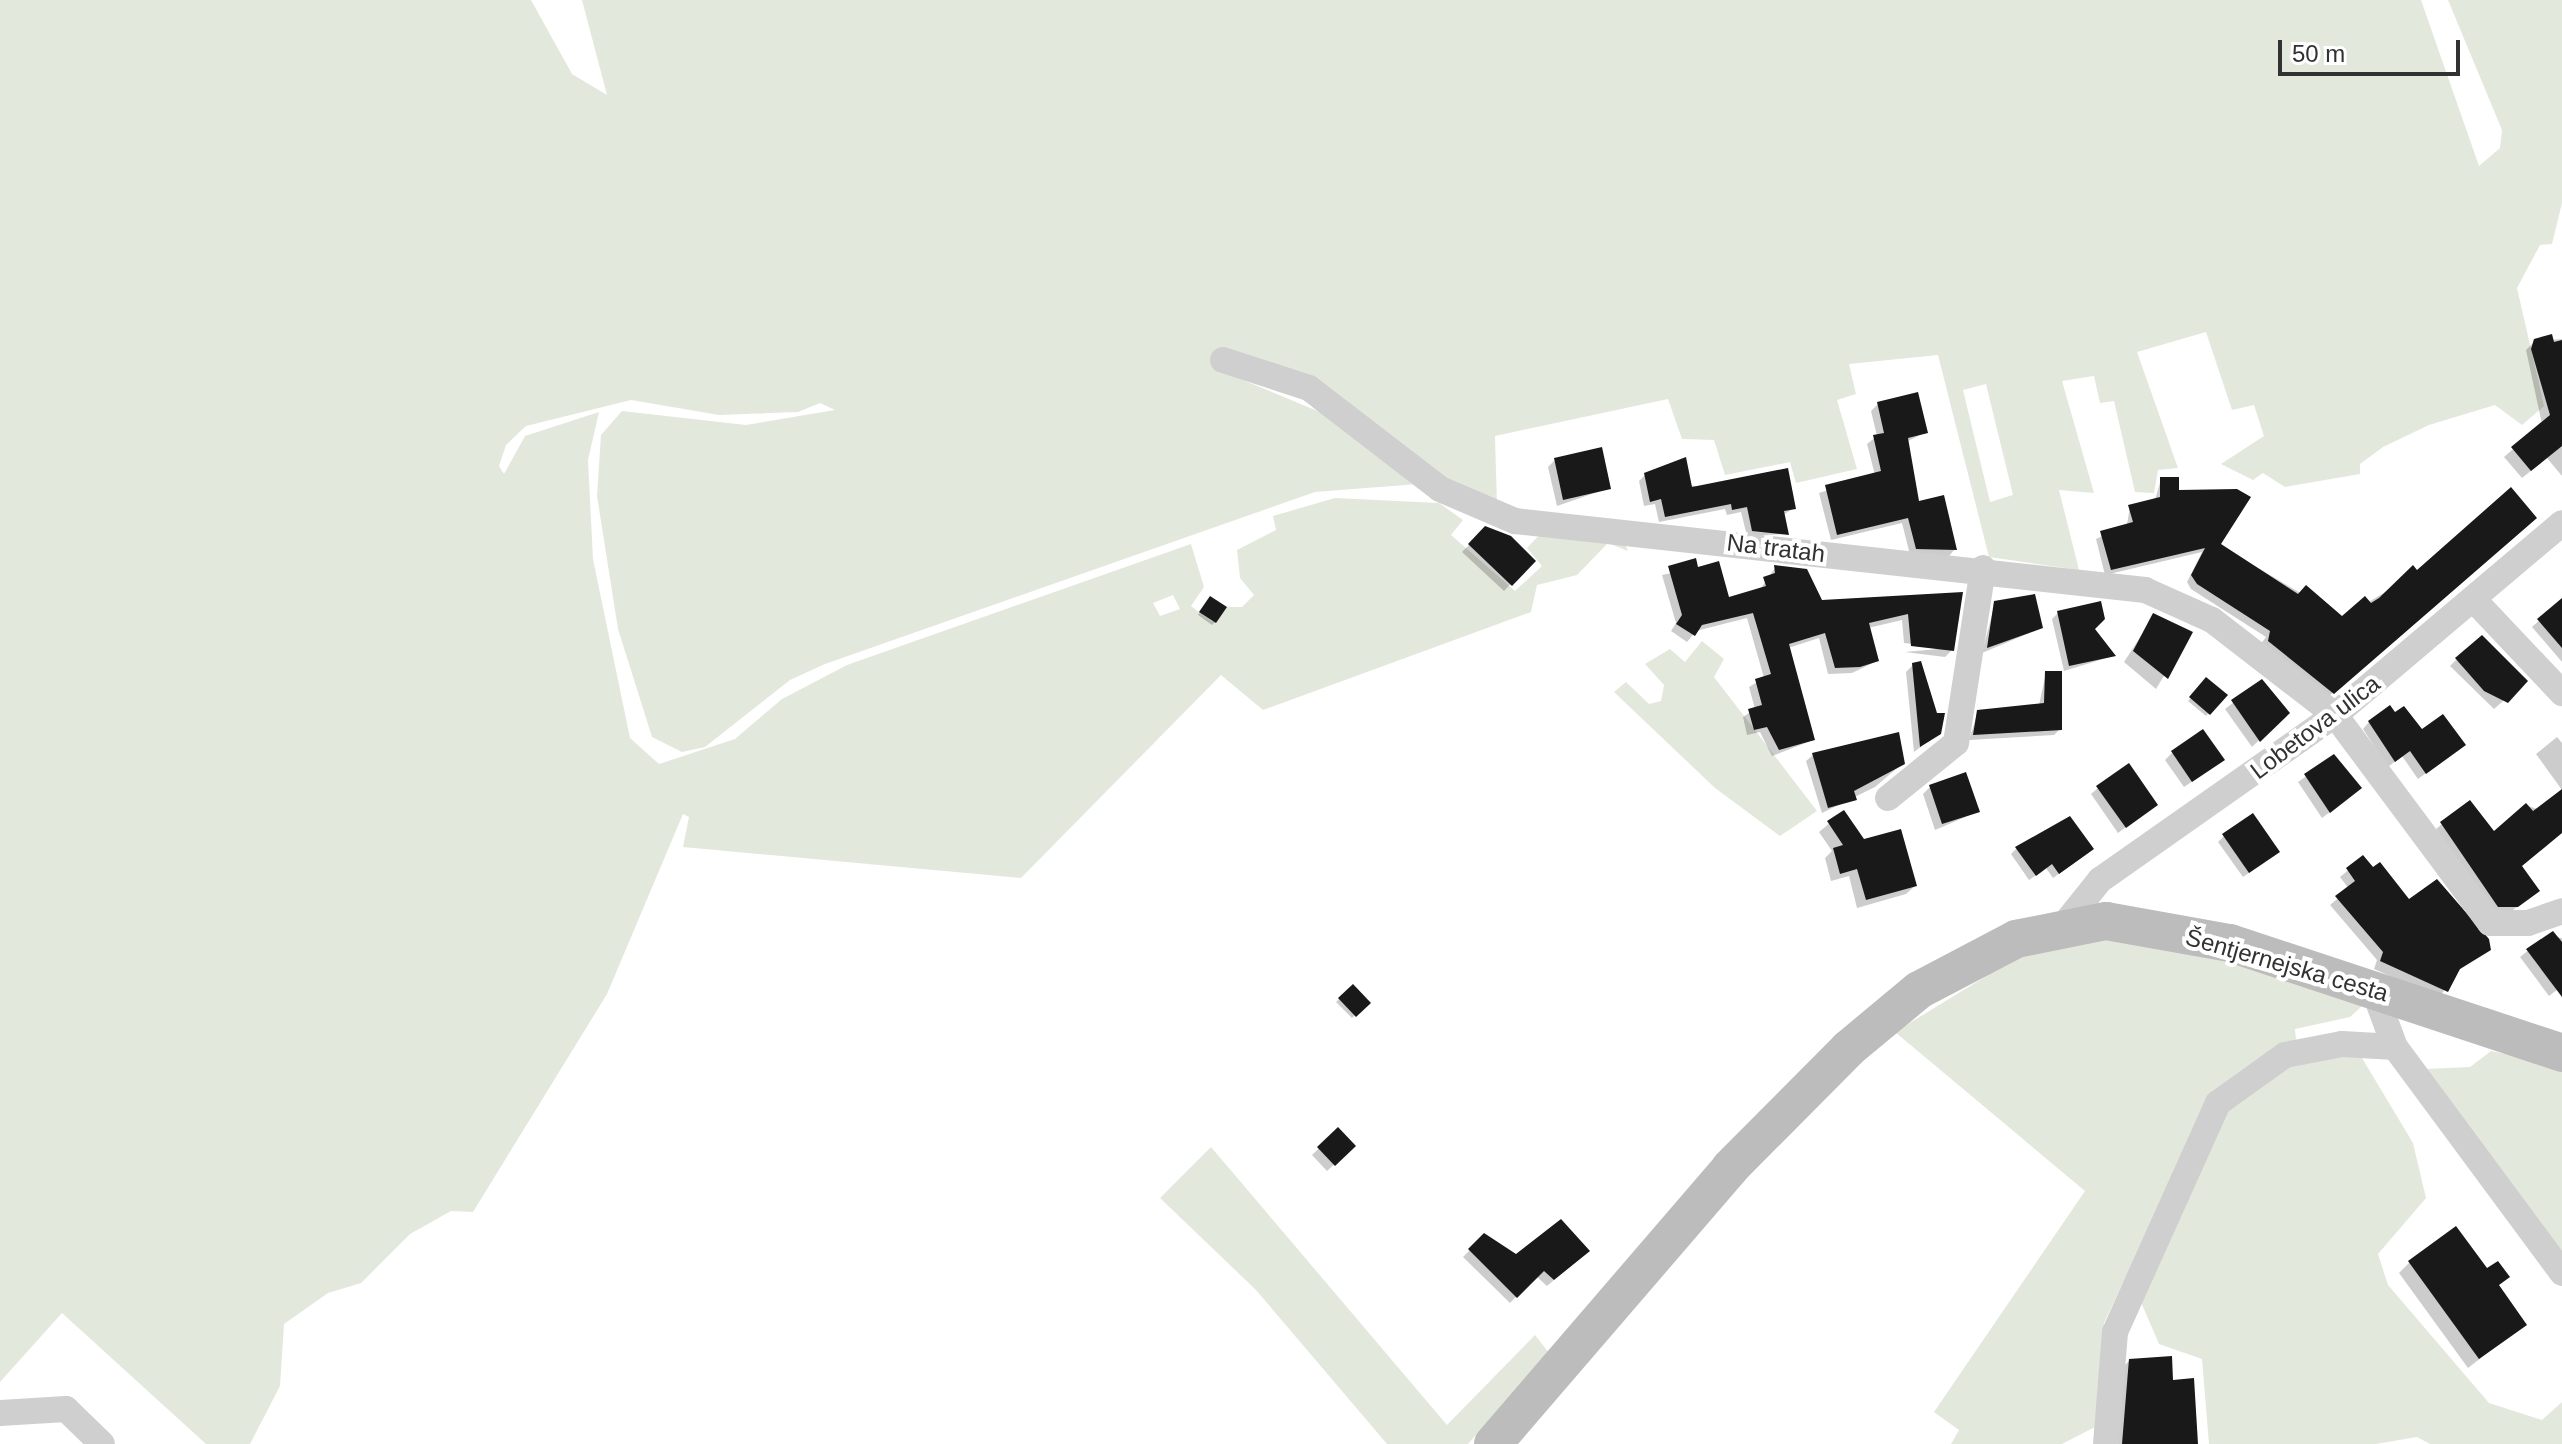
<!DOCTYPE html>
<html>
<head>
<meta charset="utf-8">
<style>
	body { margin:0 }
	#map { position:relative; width:2562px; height:1444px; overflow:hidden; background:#fff; font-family:Helvetica,sans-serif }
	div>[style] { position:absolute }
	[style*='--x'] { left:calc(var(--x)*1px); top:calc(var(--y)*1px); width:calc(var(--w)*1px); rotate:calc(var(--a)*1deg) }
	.green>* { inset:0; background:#e3e8dc }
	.shadow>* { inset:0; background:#0003 }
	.building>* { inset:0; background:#191919 }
	.street>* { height:26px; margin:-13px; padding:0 13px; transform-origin:13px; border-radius:13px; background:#cfcfcf }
	.secondary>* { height:38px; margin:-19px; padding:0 19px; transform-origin:19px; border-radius:19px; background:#bcbcbc }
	span { translate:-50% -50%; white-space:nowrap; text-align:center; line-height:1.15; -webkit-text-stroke:8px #fff; paint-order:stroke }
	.street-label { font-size:24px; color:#323232 }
	.scale { position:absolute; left:2278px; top:40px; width:182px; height:36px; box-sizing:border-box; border:4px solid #323232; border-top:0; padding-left:10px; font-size:24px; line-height:28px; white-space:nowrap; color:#323232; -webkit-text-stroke:6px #fff; paint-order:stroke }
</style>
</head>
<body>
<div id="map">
	<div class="green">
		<div style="clip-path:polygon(evenodd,0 0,531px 0,572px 74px,607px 95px,582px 0,2421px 0,2479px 166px,2500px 148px,2502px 130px,2448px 0,2562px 0,2562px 203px,2552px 244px,2540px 245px,2517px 288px,2544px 406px,2522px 425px,2495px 405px,2429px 425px,2383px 447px,2360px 464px,2360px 474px,2285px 487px,2263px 473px,2253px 480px,2221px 464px,2264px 436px,2254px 405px,2232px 410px,2206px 332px,2137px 352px,2178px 468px,2158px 470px,2154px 493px,2135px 492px,2114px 401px,2100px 403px,2094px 376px,2062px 381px,2094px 493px,2059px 490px,2079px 570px,1989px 557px,1938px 355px,1849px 364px,1856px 394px,1837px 400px,1857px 469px,1796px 483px,1790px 462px,1725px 475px,1714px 440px,1682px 439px,1668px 399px,1495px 436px,1497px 504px,1429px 469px,1313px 378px,1224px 372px,1344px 422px,1418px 484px,1315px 492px,825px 664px,790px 680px,705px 747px,682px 752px,652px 737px,618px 629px,597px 496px,601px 435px,622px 411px,746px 425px,835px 410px,820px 403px,798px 412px,719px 415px,631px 400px,526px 426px,506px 445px,499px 466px,504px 474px,525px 436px,599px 412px,588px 460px,593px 559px,630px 738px,659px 764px,735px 739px,782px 699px,847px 665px,1191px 544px,1204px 587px,1191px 606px,1212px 622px,1221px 607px,1242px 607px,1254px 595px,1240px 578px,1237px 550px,1276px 530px,1273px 516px,1335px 498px,1439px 503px,1463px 520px,1451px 535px,1515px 591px,1542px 566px,1527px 548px,1545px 529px,1621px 536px,1628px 551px,1608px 543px,1577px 575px,1537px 585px,1531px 612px,1263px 710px,1221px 675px,1021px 878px,683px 847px,689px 817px,683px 814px,607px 994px,473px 1212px,451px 1211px,410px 1234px,361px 1283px,328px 1293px,284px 1324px,280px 1386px,250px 1444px,206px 1444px,62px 1313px,0 1382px,0 0,1986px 384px,2013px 495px,1990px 502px,1963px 390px,1986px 384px,0 0,1173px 595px,1180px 609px,1160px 616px,1153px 603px,1173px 595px)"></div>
		<div style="clip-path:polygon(1702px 641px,1724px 659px,1714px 677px,1817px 811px,1780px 836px,1715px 788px,1614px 692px,1626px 682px,1649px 704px,1661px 701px,1664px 685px,1645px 664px,1670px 649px,1685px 662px)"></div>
		<div style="clip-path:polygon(2110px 938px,2245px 962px,2362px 1006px,2350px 1017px,2295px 1029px,2297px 1054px,2356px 1048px,2413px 1143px,2426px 1198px,2378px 1254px,2388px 1285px,2489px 1403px,2542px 1420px,2562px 1402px,2562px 1444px,2430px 1444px,2417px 1437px,2376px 1444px,2209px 1444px,2202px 1359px,2159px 1344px,2128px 1272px,2104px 1323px,2095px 1427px,2062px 1444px,1951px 1444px,1959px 1430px,1934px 1412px,2085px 1191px,1895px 1032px,2024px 953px)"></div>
		<div style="clip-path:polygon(2491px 1051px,2562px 1066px,2562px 1265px,2426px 1069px,2470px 1067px)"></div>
		<div style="clip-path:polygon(1211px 1147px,1447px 1425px,1535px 1335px,1549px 1353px,1468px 1444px,1387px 1444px,1256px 1290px,1160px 1198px)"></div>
	</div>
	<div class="shadow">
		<div style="clip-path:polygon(2562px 339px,2562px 476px,2547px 458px,2522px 478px,2504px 457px,2542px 424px,2526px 350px,2535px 341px)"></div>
		<div style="clip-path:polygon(1878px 404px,1926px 432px,1906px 442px,1918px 503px,1955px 549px,1949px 556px,1910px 555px,1902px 523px,1831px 540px,1819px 493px,1875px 475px,1867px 444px,1877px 436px,1871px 411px)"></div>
		<div style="clip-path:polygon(1555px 460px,1609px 488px,1557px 506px,1548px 467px)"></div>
		<div style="clip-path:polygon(1645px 475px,1794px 508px,1783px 515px,1787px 534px,1747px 536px,1741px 512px,1727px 515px,1725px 509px,1659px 522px,1655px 504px,1644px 506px,1639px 481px)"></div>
		<div style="clip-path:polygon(2161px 479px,2218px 544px,2342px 618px,2417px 573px,2528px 524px,2327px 698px,2260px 645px,2266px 637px,2191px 589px,2187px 582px,2202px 552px,2105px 575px,2096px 539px,2127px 524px,2130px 507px,2155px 500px)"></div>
		<div style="clip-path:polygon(1486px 528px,1533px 561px,1504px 591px,1462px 552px)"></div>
		<div style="clip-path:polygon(1717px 563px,1728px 600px,1759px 591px,1775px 568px,1821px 602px,1961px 594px,1952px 650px,1945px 657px,1905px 652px,1949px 648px,1904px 643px,1902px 620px,1868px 628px,1877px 661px,1852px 673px,1828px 674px,1819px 638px,1788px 648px,1813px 740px,1772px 756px,1760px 732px,1747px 735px,1743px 717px,1755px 709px,1749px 687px,1764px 678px,1747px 618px,1696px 631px,1687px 642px,1671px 631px,1676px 623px,1662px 575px)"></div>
		<div style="clip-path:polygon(2562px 600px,2562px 662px,2532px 627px)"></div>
		<div style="clip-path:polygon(1207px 601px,1215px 622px,1212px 625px,1198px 615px)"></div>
		<div style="clip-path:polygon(1995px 603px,2041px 628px,1982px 653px)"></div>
		<div style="clip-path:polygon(2058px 613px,2093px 629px,2113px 656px,2064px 671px,2052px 619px)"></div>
		<div style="clip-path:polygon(2154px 616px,2190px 633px,2156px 689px,2124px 662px)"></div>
		<div style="clip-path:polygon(2456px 660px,2519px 687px,2494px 709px,2450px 666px)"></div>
		<div style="clip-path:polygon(1913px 665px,1939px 733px,1914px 752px,1906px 672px)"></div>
		<div style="clip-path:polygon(2046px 673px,2060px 729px,2054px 735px,1969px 740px,1978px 712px,2039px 705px)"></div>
		<div style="clip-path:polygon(2206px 680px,2225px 695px,2206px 716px,2188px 701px)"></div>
		<div style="clip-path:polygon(2261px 681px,2287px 713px,2252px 747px,2225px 709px)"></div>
		<div style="clip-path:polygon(2369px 722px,2421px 732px,2456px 751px,2418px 779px,2402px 756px,2388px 767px,2363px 729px)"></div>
		<div style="clip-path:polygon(2557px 737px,2562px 743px,2562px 790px,2536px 754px)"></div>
		<div style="clip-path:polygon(2172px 753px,2215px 766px,2184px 787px,2165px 760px)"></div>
		<div style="clip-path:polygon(1813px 755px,1903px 763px,1875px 787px,1822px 813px,1806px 761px)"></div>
		<div style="clip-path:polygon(2333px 757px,2352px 795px,2322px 818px,2298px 782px)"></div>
		<div style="clip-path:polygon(1930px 787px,1977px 812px,1935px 830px,1923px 794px)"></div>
		<div style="clip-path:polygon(2098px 788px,2156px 805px,2118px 833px,2091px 794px)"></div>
		<div style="clip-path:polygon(2526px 805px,2537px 809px,2520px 866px,2532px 896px,2510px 912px,2492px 912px,2436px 829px,2442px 824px,2493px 834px)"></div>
		<div style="clip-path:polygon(1843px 812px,1863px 842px,1915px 886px,1906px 894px,1857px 908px,1849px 876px,1831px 881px,1825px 858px,1832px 851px,1819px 832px)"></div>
		<div style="clip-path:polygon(2224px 836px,2272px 857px,2243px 877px,2218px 842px)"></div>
		<div style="clip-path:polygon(2017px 848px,2085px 855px,2053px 878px,2046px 868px,2029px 880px,2011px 854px)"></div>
		<div style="clip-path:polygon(2363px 858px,2408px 902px,2489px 949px,2456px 972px,2439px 998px,2374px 969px,2377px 960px,2330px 905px,2349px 889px,2340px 877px)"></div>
		<div style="clip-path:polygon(2546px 936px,2562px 938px,2562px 986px,2549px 996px,2520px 957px)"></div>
		<div style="clip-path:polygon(1353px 986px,1368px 1003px,1352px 1018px,1336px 1002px)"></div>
		<div style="clip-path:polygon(1338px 1130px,1354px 1146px,1327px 1171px,1312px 1155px)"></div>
		<div style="clip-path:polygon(1485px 1235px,1517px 1256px,1580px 1258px,1547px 1286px,1536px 1276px,1510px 1303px,1463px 1257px)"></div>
		<div style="clip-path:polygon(2410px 1262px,2497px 1286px,2525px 1324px,2468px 1368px,2399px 1273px)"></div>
		<div style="clip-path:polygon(2130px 1360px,2171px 1382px,2196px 1444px,2116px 1444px,2119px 1371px)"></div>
	</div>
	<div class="building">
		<div style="clip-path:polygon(2552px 334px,2554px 342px,2562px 340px,2562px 446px,2531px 471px,2511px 447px,2550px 415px,2531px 349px,2534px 339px)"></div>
		<div style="clip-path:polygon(1918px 392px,1928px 433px,1908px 438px,1919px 501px,1944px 495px,1957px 550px,1916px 549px,1908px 518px,1837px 535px,1825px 485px,1881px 471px,1873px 435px,1884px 433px,1877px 402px)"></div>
		<div style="clip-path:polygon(1602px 447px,1611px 489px,1563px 500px,1554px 458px)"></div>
		<div style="clip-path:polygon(1686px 457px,1692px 487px,1788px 468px,1796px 509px,1784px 511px,1789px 535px,1752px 531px,1747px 507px,1732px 510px,1731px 504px,1665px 517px,1661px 499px,1650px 502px,1644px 473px)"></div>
		<div style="clip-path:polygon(2160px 477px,2179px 477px,2179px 490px,2237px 489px,2251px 497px,2221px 544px,2298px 594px,2306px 585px,2342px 616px,2365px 596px,2371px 603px,2379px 598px,2413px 565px,2417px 570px,2511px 487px,2537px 518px,2334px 694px,2268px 641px,2270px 631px,2197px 584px,2191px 575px,2205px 548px,2111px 570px,2100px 531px,2133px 522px,2128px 505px,2160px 497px)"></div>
		<div style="clip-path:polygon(1485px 526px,1511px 536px,1536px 561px,1512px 586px,1468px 544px)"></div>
		<div style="clip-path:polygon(1696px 558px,1698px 567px,1719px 561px,1729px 597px,1766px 586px,1763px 577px,1775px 573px,1774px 565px,1807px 569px,1822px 600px,1963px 592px,1954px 651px,1911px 646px,1908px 614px,1869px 623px,1879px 661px,1860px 667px,1835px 668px,1825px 633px,1789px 644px,1815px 740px,1779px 750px,1767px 727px,1754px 730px,1748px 709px,1762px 705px,1755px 679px,1771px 674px,1753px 613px,1702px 625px,1695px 636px,1676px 624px,1682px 615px,1668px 566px)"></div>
		<div style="clip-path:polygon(2035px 594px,2043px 628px,1987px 648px,1994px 601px)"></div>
		<div style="clip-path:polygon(1210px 596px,1227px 607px,1216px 623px,1199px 612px)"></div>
		<div style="clip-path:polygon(2562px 598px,2562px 648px,2537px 619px)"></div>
		<div style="clip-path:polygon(2101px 601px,2105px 619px,2095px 629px,2116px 656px,2069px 666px,2057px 611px)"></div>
		<div style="clip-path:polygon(2153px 613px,2193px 632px,2168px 679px,2133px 651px)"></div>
		<div style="clip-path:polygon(2482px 635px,2528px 681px,2508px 703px,2484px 691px,2455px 658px)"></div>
		<div style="clip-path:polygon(1921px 661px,1937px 713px,1945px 713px,1941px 734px,1920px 747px,1912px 663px)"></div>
		<div style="clip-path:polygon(2045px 671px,2062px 671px,2062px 730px,1973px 735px,1977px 710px,2044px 703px)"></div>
		<div style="clip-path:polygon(2206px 677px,2228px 695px,2210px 715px,2189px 697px)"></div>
		<div style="clip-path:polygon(2262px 679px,2290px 713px,2260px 742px,2231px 700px)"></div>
		<div style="clip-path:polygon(2390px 705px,2395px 712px,2404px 706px,2422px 729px,2443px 714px,2466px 745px,2426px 774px,2410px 751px,2395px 762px,2368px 721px)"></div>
		<div style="clip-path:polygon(2203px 729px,2225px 760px,2192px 782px,2171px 751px)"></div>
		<div style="clip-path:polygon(1899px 732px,1905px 764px,1854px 791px,1857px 800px,1828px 808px,1812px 753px)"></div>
		<div style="clip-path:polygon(2334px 754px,2362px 788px,2330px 813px,2304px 774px)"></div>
		<div style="clip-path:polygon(2129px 763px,2158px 805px,2126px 828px,2096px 786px)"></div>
		<div style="clip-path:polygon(1966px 772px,1980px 812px,1942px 824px,1929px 785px)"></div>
		<div style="clip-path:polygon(2562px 789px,2562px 833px,2522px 866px,2540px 891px,2518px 907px,2498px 907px,2440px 822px,2470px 800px,2494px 831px,2526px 803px,2533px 811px)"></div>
		<div style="clip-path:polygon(1844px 810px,1864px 839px,1901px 829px,1917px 886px,1866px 900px,1857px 869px,1840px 874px,1833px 848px,1843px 845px,1827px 821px)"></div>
		<div style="clip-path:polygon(2253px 813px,2280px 852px,2249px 873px,2222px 834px)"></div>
		<div style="clip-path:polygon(2070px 816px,2094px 849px,2059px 874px,2052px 864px,2036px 876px,2015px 847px)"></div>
		<div style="clip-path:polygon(2363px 855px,2373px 867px,2380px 862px,2409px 899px,2437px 879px,2489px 939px,2491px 950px,2460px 969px,2448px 992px,2380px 961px,2383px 952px,2335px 896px,2355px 881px,2346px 868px)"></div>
		<div style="clip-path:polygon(2553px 931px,2562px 942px,2562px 997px,2526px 949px)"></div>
		<div style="clip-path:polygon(1353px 984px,1371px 1003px,1356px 1017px,1338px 998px)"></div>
		<div style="clip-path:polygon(1338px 1127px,1356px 1146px,1335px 1166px,1317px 1147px)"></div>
		<div style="clip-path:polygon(1561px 1219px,1590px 1251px,1554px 1280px,1544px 1271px,1517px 1298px,1468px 1249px,1484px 1233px,1516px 1254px)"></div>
		<div style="clip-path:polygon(2456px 1226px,2487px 1268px,2498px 1261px,2510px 1277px,2499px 1285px,2527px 1325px,2479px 1359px,2408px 1261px)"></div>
		<div style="clip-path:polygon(2172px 1356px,2173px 1380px,2194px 1378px,2198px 1444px,2122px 1444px,2129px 1359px)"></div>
	</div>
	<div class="street">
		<div style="--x:1223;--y:360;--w:90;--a:18"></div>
		<div style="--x:1309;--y:388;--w:165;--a:37.6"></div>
		<div style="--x:1440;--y:489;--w:82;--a:23.1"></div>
		<div style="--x:1515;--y:521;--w:634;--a:6.25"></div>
		<div style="--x:2145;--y:590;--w:73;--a:24.1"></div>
		<div style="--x:2212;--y:620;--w:155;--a:37.7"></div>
		<div style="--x:2335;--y:715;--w:259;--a:53.3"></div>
		<div style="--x:2490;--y:923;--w:38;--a:0"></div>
		<div style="--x:2528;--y:923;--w:36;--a:-19"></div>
		<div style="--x:2475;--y:601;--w:127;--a:46.6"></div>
		<div style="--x:1888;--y:798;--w:87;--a:-39"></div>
		<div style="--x:1956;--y:743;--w:177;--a:-81.2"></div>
		<div style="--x:2064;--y:925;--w:58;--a:-51.3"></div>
		<div style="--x:2100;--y:880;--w:287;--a:-35.1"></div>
		<div style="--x:2335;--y:715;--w:297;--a:-40.2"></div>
		<div style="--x:2373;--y:988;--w:63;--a:69.6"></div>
		<div style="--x:2395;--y:1047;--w:281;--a:53.5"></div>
		<div style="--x:0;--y:1413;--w:66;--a:-3.5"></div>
		<div style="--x:66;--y:1409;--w:50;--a:44.2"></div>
		<div style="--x:2106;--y:1444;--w:112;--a:-85.4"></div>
		<div style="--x:2115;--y:1332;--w:251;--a:-65.8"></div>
		<div style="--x:2218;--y:1103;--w:82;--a:-35.6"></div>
		<div style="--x:2285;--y:1055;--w:58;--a:-10.9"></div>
		<div style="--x:2342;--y:1044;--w:53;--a:3.2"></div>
	</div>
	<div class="secondary">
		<div style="--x:1493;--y:1444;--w:364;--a:-49.3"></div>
		<div style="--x:1730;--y:1168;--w:168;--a:-45.2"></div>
		<div style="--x:1848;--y:1049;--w:92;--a:-39.7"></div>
		<div style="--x:1919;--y:990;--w:110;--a:-27.7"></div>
		<div style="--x:2016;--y:939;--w:92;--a:-11.3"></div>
		<div style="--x:2106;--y:921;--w:126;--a:10.1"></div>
		<div style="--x:2230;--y:943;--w:350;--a:18.3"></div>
	</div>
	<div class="street-label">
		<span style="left:1776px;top:548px;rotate:7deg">Na tratah</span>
		<span style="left:2315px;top:727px;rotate:-37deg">Lobetova ulica</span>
		<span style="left:2287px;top:965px;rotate:16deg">Šentjernejska cesta</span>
	</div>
	<div class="scale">50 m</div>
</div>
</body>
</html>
